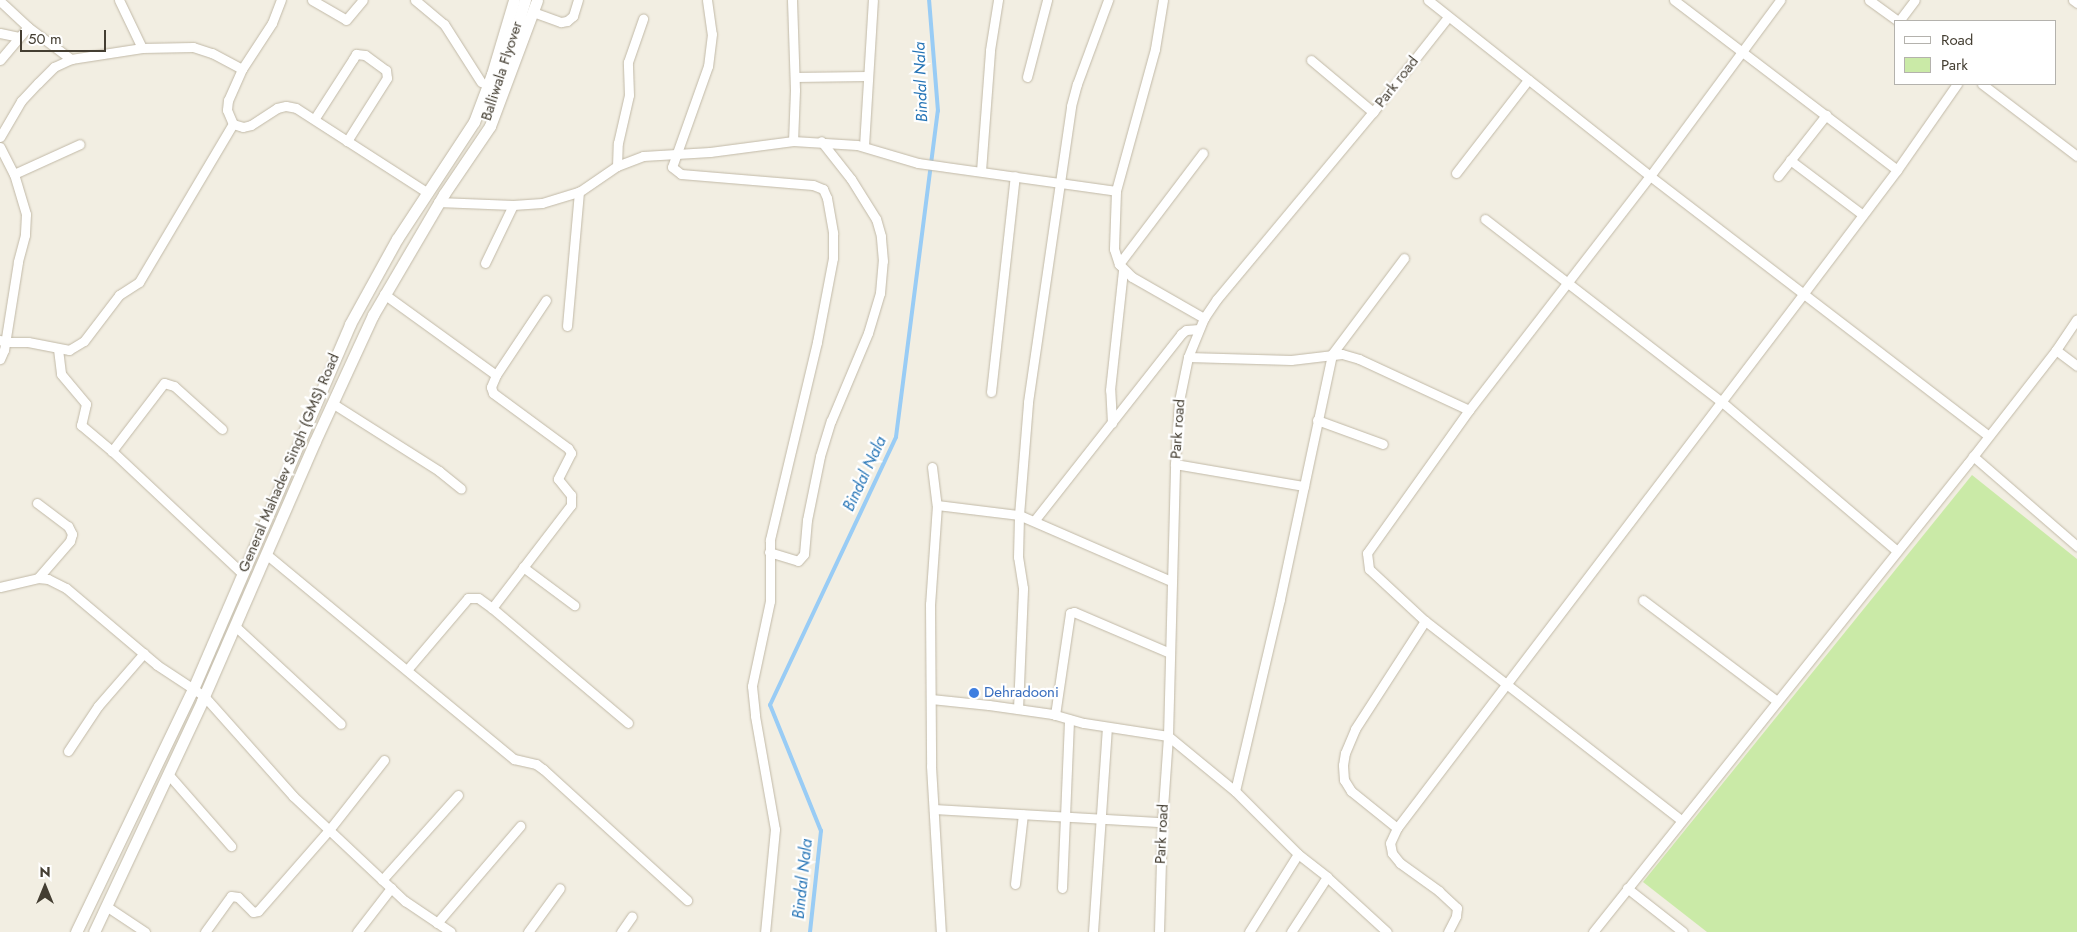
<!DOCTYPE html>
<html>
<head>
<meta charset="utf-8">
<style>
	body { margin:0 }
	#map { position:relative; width:2077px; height:932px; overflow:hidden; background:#f2eee2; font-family:Jost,sans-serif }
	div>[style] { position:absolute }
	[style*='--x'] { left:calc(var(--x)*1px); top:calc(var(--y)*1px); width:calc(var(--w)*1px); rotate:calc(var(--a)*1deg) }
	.green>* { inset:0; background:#caeaa7 }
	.stream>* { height:4px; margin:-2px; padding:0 2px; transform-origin:2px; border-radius:2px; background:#99ccf5 }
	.roads { filter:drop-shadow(0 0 1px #c1b9a7) drop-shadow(0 0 1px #c1b9a7) }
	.minor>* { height:9px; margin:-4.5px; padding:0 4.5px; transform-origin:4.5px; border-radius:4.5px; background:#fff }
	.tertiary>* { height:11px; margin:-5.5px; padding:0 5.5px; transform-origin:5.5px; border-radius:5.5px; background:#fff }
	.dots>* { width:14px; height:14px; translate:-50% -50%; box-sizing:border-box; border:2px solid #fff; border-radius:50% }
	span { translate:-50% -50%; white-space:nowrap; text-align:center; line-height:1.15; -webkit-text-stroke:4.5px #fff; paint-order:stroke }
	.street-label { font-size:15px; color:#443e32 }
	.shop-label { font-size:15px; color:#366cbe }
	.left { translate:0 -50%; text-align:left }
	.water-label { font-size:16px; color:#2574b6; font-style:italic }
	.legend { position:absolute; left:1894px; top:20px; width:162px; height:65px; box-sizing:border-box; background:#fff; border:1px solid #b4b2ad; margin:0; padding:6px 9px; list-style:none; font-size:15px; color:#443e32 }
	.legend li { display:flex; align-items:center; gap:10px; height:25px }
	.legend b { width:25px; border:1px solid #b4b2ad }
	.north { position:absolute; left:20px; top:862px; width:50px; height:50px; -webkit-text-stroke:4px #fff; paint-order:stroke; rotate:0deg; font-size:14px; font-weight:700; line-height:20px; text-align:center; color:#443e32 }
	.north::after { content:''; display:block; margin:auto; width:18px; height:22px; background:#443e32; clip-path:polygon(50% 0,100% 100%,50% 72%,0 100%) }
	.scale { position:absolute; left:20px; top:30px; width:86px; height:22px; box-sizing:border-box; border:2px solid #443e32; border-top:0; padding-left:6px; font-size:15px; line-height:18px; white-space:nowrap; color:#443e32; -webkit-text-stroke:4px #fff; paint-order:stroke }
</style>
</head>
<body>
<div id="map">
	<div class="green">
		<div style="clip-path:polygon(1972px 475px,2077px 559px,2077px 932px,1707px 932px,1643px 882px)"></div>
	</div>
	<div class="stream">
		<div style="--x:810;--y:932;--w:102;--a:-83.8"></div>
		<div style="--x:821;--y:831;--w:136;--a:-112"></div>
		<div style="--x:770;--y:705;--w:296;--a:-64.8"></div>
		<div style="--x:896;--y:437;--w:329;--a:-82.7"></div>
		<div style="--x:938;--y:111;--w:111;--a:-94.6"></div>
	</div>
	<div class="roads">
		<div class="minor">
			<div style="--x:119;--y:0;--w:53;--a:64.4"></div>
			<div style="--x:312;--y:0;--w:39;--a:30"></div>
			<div style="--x:346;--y:20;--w:26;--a:-50"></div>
			<div style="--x:415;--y:0;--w:38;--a:40"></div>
			<div style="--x:444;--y:24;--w:69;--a:57.5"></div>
			<div style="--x:707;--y:0;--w:34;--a:82"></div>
			<div style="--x:712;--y:34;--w:32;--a:97"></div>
			<div style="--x:708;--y:66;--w:107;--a:109.6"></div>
			<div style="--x:672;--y:167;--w:11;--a:38"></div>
			<div style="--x:681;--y:174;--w:132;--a:4.8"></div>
			<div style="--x:813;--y:185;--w:11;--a:22"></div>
			<div style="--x:823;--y:189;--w:10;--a:66"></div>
			<div style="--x:827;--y:198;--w:36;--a:80"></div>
			<div style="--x:833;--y:233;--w:25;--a:90"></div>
			<div style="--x:833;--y:258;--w:86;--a:100.8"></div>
			<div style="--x:817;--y:342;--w:204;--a:103.4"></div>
			<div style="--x:770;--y:540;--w:61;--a:90"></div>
			<div style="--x:770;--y:601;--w:87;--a:102"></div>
			<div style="--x:752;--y:686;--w:30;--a:84"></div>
			<div style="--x:755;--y:716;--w:115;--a:80"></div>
			<div style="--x:775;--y:829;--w:103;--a:95.5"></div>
			<div style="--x:792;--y:0;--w:90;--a:88.1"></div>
			<div style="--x:795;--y:90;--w:51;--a:92.2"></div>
			<div style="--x:1163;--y:0;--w:50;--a:99.3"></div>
			<div style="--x:1155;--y:49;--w:147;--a:105.4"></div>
			<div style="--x:1116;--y:191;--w:58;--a:92"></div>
			<div style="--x:1114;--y:249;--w:16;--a:72"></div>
			<div style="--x:1119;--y:264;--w:18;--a:45"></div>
			<div style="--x:1132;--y:277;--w:83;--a:29.7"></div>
			<div style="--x:1428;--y:0;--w:283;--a:38.4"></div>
			<div style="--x:1650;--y:176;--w:426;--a:37.5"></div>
			<div style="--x:1674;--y:0;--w:280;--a:37.3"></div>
			<div style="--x:1869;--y:0;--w:36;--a:36"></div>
			<div style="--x:2073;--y:0;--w:5;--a:37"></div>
			<div style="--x:0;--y:1;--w:38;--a:43"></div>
			<div style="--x:28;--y:27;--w:54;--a:36.7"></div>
			<div style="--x:533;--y:12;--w:30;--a:20"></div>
			<div style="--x:561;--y:22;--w:6;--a:-9"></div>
			<div style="--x:567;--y:21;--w:8;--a:-40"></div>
			<div style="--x:573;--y:16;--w:17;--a:-73"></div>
			<div style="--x:1899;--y:21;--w:26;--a:-53"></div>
			<div style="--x:0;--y:33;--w:19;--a:12"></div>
			<div style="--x:0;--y:60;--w:43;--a:-49.7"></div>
			<div style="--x:1311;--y:60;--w:81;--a:40"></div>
			<div style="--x:242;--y:69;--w:34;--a:114"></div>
			<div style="--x:228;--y:100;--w:10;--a:96"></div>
			<div style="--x:227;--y:110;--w:15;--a:67"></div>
			<div style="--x:233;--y:124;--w:10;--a:17"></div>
			<div style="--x:243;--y:127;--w:8;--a:-14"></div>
			<div style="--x:251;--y:125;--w:31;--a:-33"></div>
			<div style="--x:277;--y:108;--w:9;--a:-13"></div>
			<div style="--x:286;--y:106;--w:10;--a:11"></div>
			<div style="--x:296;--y:108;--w:157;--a:32.8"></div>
			<div style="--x:795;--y:77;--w:72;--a:-0.8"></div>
			<div style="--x:1027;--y:77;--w:80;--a:-75.4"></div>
			<div style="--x:1982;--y:84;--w:119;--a:37.2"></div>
			<div style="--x:315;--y:118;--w:70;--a:-57.2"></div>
			<div style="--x:353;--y:59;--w:6;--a:-59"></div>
			<div style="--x:356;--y:54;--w:9;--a:6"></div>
			<div style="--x:365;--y:55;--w:26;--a:36"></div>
			<div style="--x:386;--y:70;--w:8;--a:83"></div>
			<div style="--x:387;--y:78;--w:75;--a:122.4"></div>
			<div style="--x:0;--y:137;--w:42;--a:-59.7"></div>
			<div style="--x:21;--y:101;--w:25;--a:-47"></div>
			<div style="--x:38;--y:83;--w:23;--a:-45"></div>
			<div style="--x:54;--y:67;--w:19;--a:-25"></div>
			<div style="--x:71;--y:59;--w:72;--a:-8.8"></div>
			<div style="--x:142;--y:48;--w:51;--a:-1.1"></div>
			<div style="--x:193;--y:47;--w:20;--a:18"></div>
			<div style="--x:212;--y:53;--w:34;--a:28"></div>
			<div style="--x:242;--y:69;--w:55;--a:-56.9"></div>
			<div style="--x:272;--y:23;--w:25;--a:-69"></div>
			<div style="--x:864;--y:146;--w:146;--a:-86.5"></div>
			<div style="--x:0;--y:147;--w:30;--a:63"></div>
			<div style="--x:14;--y:174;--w:42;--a:73.3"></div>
			<div style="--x:26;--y:214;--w:21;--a:93"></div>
			<div style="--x:25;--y:235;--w:28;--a:105"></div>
			<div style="--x:18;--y:262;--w:89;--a:99"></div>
			<div style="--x:4;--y:350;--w:10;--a:114"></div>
			<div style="--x:1790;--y:160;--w:91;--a:37"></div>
			<div style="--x:617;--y:166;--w:23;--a:-88"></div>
			<div style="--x:618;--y:143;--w:49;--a:-77.1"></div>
			<div style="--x:629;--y:95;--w:33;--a:-92"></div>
			<div style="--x:628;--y:62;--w:46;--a:-70.8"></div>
			<div style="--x:981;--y:171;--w:121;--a:-85.7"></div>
			<div style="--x:990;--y:50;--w:51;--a:-80.9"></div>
			<div style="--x:1456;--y:173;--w:118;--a:-52.3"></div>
			<div style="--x:14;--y:174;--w:72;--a:-24.4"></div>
			<div style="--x:1778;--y:176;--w:78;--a:-51.8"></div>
			<div style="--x:438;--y:202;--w:75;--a:2.3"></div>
			<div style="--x:513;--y:205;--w:29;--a:-4"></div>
			<div style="--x:542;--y:203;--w:39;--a:-17"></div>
			<div style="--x:579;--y:192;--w:46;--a:-34.4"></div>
			<div style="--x:617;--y:166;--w:28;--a:-21"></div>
			<div style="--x:643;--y:156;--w:67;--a:-3.4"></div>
			<div style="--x:710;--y:152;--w:84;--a:-7.5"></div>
			<div style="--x:793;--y:141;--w:64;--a:3.6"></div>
			<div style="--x:857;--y:145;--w:64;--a:16.4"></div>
			<div style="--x:918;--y:163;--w:200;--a:8"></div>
			<div style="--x:1485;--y:219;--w:299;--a:37.7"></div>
			<div style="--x:1722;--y:402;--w:230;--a:40.4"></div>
			<div style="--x:485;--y:263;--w:64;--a:-64.2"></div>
			<div style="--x:1119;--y:264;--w:139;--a:-52.9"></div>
			<div style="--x:384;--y:294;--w:138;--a:35.9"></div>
			<div style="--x:496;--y:375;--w:13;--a:113"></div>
			<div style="--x:491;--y:387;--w:6;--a:72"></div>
			<div style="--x:493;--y:393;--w:93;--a:36.3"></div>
			<div style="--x:568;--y:448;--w:6;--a:59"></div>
			<div style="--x:571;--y:453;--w:29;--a:117"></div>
			<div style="--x:558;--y:479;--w:21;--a:51"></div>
			<div style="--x:571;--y:495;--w:10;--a:90"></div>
			<div style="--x:571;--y:505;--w:130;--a:127.5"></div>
			<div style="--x:492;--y:608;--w:17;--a:-144"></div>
			<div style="--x:478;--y:598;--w:10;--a:180"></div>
			<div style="--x:468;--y:598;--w:94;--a:130.3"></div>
			<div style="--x:567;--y:326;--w:135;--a:-84.9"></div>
			<div style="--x:0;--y:340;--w:5;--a:22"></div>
			<div style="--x:5;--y:342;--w:23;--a:0"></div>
			<div style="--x:28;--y:342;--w:42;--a:11"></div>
			<div style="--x:69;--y:350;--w:17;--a:-31"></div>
			<div style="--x:84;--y:341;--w:58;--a:-52.7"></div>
			<div style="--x:119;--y:295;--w:24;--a:-33"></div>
			<div style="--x:139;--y:282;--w:184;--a:-59.3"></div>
			<div style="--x:58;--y:349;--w:25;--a:83"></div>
			<div style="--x:61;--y:374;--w:39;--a:50"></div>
			<div style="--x:86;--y:404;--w:22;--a:103"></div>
			<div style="--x:81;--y:425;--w:40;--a:40"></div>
			<div style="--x:2056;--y:350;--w:26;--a:37"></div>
			<div style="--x:1188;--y:357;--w:103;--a:1.7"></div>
			<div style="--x:1291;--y:360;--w:51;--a:-6.7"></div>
			<div style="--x:1342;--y:354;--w:18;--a:16"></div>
			<div style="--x:1359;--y:359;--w:121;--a:24.9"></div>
			<div style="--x:496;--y:375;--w:90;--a:-56.3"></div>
			<div style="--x:991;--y:392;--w:217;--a:-83.7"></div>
			<div style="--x:332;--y:403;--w:127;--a:32.4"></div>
			<div style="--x:439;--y:471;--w:28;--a:39"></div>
			<div style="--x:1317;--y:420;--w:70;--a:20"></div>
			<div style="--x:1112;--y:423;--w:33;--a:-93"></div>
			<div style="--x:1110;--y:390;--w:121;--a:-83.8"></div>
			<div style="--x:222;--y:429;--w:64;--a:-138.1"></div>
			<div style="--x:174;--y:386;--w:10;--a:-163"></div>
			<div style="--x:164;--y:383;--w:86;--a:127.4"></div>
			<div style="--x:112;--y:451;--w:178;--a:43.2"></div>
			<div style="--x:1973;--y:456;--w:138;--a:40.9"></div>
			<div style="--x:1175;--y:464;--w:131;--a:9.7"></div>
			<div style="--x:932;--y:467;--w:38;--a:83"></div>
			<div style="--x:937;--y:505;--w:99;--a:94"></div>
			<div style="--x:930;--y:604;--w:162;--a:89.6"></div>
			<div style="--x:931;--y:766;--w:166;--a:86.6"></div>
			<div style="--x:37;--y:503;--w:39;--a:37"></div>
			<div style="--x:68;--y:526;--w:9;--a:63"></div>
			<div style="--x:72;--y:534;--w:7;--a:106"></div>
			<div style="--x:70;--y:541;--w:49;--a:130.9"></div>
			<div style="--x:937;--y:505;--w:83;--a:7"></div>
			<div style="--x:1019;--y:515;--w:166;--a:23.5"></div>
			<div style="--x:1034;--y:521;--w:238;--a:-51.8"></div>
			<div style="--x:1181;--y:334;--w:6;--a:-39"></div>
			<div style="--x:1186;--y:330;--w:13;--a:-4"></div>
			<div style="--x:769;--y:552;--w:30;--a:17"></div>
			<div style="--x:798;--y:561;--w:9;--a:-49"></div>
			<div style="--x:804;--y:554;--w:34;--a:-85"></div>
			<div style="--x:807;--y:520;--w:65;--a:-78.5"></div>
			<div style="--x:820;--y:456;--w:37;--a:-73"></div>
			<div style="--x:831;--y:421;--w:95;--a:-67.2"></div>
			<div style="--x:868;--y:333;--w:42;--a:-73.3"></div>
			<div style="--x:880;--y:293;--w:32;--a:-85"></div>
			<div style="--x:883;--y:261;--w:25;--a:-95"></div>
			<div style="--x:881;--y:236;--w:18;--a:-106"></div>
			<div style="--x:876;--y:219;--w:47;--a:-122"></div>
			<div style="--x:851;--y:179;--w:48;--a:-128.3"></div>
			<div style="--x:266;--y:554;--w:322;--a:39.6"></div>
			<div style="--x:514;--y:759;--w:23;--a:13"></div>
			<div style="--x:536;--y:764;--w:9;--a:36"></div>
			<div style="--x:543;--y:769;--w:195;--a:42.3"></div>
			<div style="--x:523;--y:567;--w:64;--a:36.7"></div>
			<div style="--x:0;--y:587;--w:39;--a:-13"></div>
			<div style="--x:38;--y:578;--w:10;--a:6"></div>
			<div style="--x:48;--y:579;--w:20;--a:27"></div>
			<div style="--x:66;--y:588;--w:119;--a:40.2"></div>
			<div style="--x:157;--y:665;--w:56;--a:33.4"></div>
			<div style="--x:204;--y:696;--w:134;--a:48.3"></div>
			<div style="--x:293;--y:796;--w:154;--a:43.2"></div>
			<div style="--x:405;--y:901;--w:55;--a:34"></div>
			<div style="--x:1643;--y:600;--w:168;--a:37"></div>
			<div style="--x:492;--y:608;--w:178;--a:40.2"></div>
			<div style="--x:235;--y:626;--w:144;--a:42.8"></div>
			<div style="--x:931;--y:699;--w:58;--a:5.9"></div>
			<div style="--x:989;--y:705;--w:64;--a:8.1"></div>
			<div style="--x:1052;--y:714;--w:33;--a:16"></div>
			<div style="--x:1084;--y:723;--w:85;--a:8.8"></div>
			<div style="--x:1168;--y:736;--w:87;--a:39.4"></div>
			<div style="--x:1235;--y:791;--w:89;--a:45"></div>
			<div style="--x:1298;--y:854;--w:37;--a:38"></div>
			<div style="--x:1327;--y:877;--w:81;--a:42.5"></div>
			<div style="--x:1018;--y:709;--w:121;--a:-87.6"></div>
			<div style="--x:1023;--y:588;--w:31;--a:-99"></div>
			<div style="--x:1018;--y:557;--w:42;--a:-88.6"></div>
			<div style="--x:1019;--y:515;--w:113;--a:-85.4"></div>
			<div style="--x:1028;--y:402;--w:299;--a:-81.7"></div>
			<div style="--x:1071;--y:106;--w:23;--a:-75"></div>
			<div style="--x:1077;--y:84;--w:90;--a:-69.7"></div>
			<div style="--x:1055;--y:715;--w:103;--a:-81.6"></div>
			<div style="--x:1070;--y:613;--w:4;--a:-14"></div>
			<div style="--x:1074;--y:612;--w:104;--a:23.1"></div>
			<div style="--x:68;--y:751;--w:54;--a:-56.3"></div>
			<div style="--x:98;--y:706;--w:70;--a:-49"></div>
			<div style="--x:168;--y:774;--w:96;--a:48.8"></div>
			<div style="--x:1235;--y:791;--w:197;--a:-76.8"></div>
			<div style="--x:1280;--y:599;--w:250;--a:-78"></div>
			<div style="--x:1332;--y:354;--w:120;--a:-53.1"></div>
			<div style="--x:934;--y:809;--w:228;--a:3.3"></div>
			<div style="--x:1681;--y:820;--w:324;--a:-142.1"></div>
			<div style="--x:1425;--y:621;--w:76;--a:-137.1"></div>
			<div style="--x:1369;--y:569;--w:16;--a:-97"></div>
			<div style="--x:1367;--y:553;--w:176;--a:-54.5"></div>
			<div style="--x:1469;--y:410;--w:296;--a:-52.3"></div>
			<div style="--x:1650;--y:176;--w:219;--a:-53.5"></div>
			<div style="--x:1397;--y:828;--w:59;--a:-141.2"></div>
			<div style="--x:1351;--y:791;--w:13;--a:-122"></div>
			<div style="--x:1344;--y:780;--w:15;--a:-94"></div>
			<div style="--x:1343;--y:765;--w:12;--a:-81"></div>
			<div style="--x:1345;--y:753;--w:26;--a:-67"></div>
			<div style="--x:1355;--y:729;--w:129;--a:-57.1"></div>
			<div style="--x:382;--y:880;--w:114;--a:-48.2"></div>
			<div style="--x:1015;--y:884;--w:70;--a:-83.5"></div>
			<div style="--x:1062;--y:888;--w:169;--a:-87.6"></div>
			<div style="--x:1627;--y:888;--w:71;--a:38.2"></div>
			<div style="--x:106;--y:906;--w:47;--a:33.7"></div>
			<div style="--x:437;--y:923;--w:128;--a:-49.4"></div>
			<div style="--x:205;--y:932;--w:44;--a:-54.2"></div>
			<div style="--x:231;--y:896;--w:7;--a:8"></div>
			<div style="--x:238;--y:897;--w:21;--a:45"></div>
			<div style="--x:253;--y:912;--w:5;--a:-11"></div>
			<div style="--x:258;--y:911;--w:108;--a:-48.8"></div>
			<div style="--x:329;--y:830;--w:89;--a:-51.8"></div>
			<div style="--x:357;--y:932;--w:56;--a:-52.3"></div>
			<div style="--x:528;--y:932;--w:54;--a:-54"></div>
			<div style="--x:621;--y:932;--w:19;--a:-55"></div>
			<div style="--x:1093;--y:932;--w:205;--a:-86.1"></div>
			<div style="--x:1159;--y:932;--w:110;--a:-88.4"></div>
			<div style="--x:1162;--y:822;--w:86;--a:-86"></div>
			<div style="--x:1168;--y:736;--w:272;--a:-88.5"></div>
			<div style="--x:1175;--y:464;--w:63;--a:-86.4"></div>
			<div style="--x:1179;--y:401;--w:45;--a:-78.4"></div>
			<div style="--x:1188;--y:357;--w:42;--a:-67.7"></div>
			<div style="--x:1204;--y:318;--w:23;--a:-56"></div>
			<div style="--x:1217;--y:299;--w:244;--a:-50.2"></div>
			<div style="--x:1373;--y:112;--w:121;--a:-51.7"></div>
			<div style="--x:1249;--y:932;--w:92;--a:-57.9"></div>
			<div style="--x:1291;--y:932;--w:66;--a:-56.8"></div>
			<div style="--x:1448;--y:932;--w:18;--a:-63"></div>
			<div style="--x:1456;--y:916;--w:8;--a:-83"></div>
			<div style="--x:1457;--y:908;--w:25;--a:-137"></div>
			<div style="--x:1439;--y:891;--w:48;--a:-144.3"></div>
			<div style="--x:1400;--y:863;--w:13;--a:-129"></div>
			<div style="--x:1392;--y:853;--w:10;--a:-101"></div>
			<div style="--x:1390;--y:843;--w:17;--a:-65"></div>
			<div style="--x:1397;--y:828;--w:672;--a:-52.74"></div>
			<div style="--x:1804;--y:293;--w:154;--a:-52.9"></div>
			<div style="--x:1897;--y:170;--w:105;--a:-55.1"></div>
			<div style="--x:1593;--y:932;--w:600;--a:-51.36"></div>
			<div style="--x:1968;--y:463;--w:143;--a:-52.1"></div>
			<div style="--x:2056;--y:350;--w:37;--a:-56"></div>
		</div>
		<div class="tertiary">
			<div style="--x:499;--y:85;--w:89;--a:-73"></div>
			<div style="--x:76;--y:932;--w:270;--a:-64.3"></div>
			<div style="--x:193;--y:689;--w:397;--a:-66.7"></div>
			<div style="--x:350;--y:324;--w:97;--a:-61.1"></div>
			<div style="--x:397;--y:239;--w:140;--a:-56.7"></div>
			<div style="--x:474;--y:122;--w:51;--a:-69.4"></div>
			<div style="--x:492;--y:74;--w:77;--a:-73.4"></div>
			<div style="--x:94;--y:932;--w:255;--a:-64.9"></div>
			<div style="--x:202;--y:701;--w:283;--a:-66.5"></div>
			<div style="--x:315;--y:441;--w:139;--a:-65.3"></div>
			<div style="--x:373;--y:315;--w:140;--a:-59.6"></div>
			<div style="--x:444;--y:194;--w:82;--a:-55.9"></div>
			<div style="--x:490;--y:126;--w:134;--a:-69.5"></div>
		</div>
	</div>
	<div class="dots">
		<div style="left:974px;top:693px;background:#3f7fe0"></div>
	</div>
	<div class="street-label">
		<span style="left:502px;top:71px;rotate:-72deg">Balliwala Flyover</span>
		<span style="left:1397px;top:82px;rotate:-52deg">Park road</span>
		<span style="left:1178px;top:429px;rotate:-86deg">Park road</span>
		<span style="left:289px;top:463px;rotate:-67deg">General Mahadev Singh (GMS) Road</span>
		<span style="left:1162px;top:834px;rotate:-87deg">Park road</span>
	</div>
	<div class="shop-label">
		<span class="left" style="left:984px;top:693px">Dehradooni</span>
	</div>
	<div class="water-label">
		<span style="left:921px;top:82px;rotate:-92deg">Bindal Nala</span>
		<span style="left:865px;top:474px;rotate:-65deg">Bindal Nala</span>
		<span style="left:803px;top:879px;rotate:-84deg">Bindal Nala</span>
	</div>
	<ul class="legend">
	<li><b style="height:6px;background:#fff"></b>Road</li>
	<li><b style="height:14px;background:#caeaa7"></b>Park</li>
	</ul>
	<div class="north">N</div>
	<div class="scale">50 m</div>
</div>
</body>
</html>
